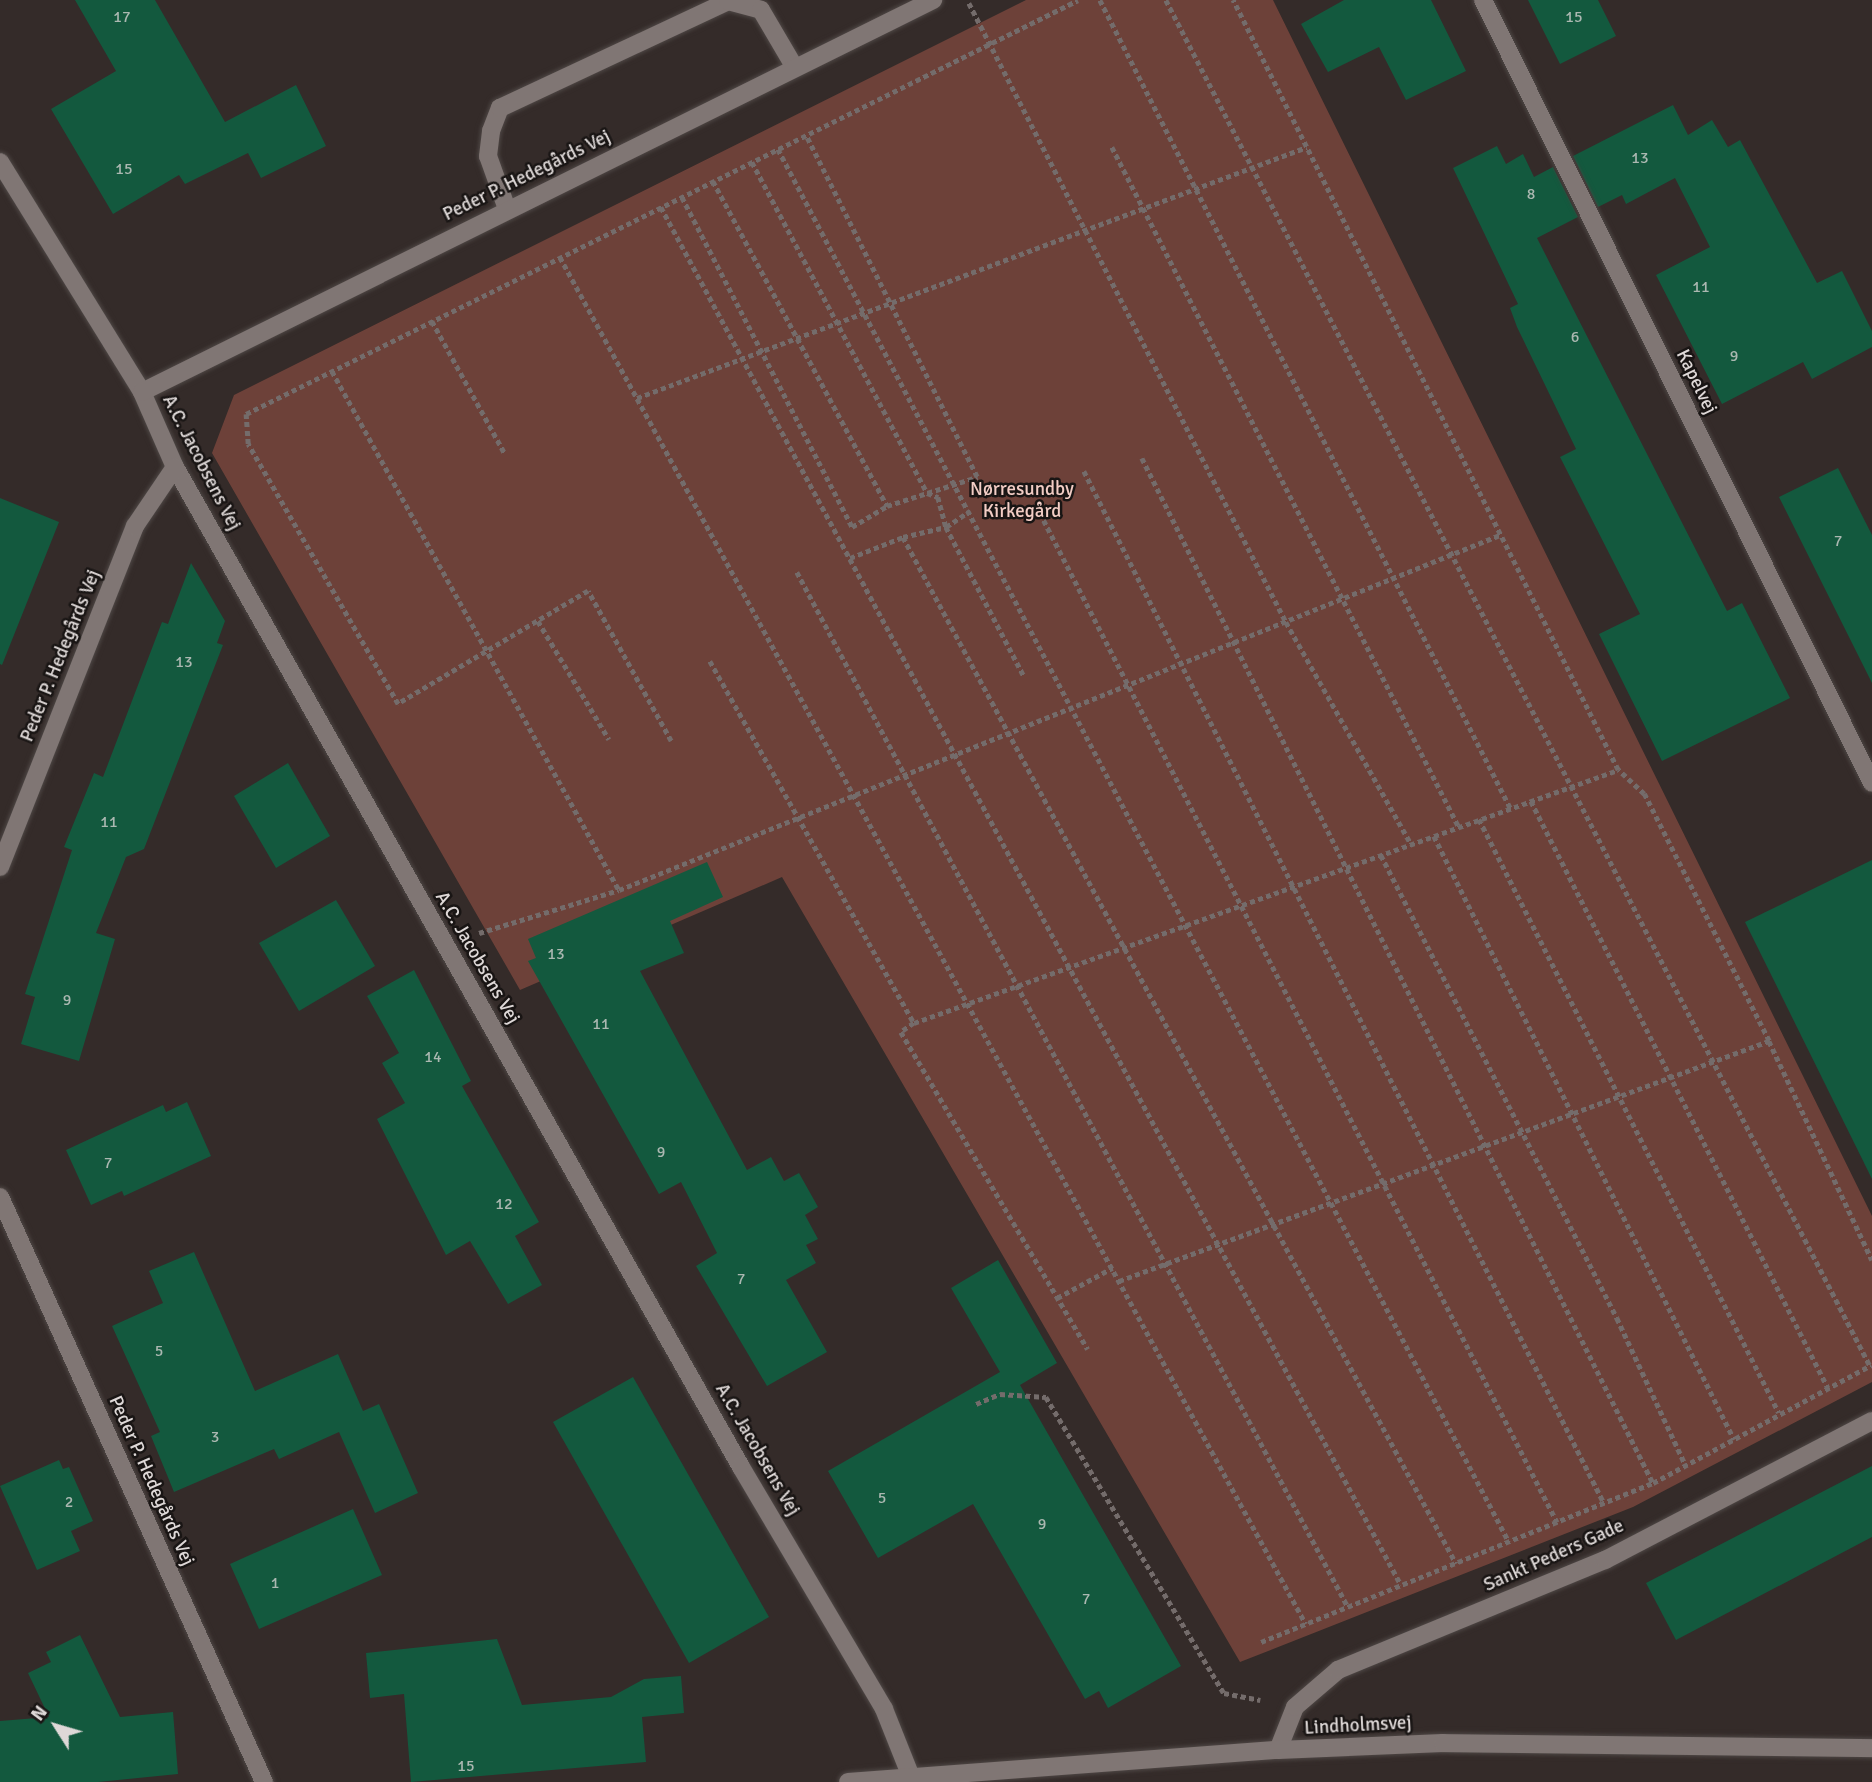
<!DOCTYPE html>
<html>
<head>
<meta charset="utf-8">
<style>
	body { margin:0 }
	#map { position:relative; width:1872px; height:1782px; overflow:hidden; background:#342b29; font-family:Signika,sans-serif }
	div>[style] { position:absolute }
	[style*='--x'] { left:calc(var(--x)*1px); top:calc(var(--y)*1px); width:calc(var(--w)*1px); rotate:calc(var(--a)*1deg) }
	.green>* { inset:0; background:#6d4139 }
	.building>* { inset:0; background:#13593e }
	.path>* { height:4.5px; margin-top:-2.25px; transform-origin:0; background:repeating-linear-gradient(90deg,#746c6b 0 5px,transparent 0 8.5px) }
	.roads { filter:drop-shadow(0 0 2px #4e4745) drop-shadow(0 0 2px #4e4745) }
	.minor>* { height:18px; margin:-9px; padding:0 9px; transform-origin:9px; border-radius:9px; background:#807674 }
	span { translate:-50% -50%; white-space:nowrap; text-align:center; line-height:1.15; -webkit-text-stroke:5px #191514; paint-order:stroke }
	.number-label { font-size:16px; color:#abb8b1 }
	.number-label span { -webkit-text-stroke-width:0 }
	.street-label { font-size:19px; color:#ded8d7 }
	.park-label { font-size:19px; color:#f3cdc5 }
	.north { position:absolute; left:21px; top:1691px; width:70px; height:70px; -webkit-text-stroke:5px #191514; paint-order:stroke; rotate:307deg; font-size:19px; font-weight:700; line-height:28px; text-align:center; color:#ded8d7 }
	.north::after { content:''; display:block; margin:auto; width:24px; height:32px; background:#ded8d7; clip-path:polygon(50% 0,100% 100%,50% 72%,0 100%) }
</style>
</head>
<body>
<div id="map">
	<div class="green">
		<div style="clip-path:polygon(1026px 0,1273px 0,1872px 1216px,1872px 1382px,1633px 1507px,1240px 1662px,782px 877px,520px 990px,212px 453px,234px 395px)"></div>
	</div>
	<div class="building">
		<div style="clip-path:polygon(75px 0,155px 0,225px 122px,296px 85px,326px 146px,261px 178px,248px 153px,185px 184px,179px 175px,113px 214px,51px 109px,116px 71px)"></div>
		<div style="clip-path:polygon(1344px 0,1431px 0,1466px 71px,1406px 100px,1379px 47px,1328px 72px,1301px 24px)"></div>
		<div style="clip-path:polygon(1528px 0,1598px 0,1616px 36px,1560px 64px)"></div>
		<div style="clip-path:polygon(1673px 105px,1688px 135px,1712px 120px,1728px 147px,1740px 140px,1817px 283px,1842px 271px,1872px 331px,1872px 347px,1812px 379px,1803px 362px,1722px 404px,1656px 275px,1710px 247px,1675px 178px,1626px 204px,1622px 195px,1598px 207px,1573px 156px)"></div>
		<div style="clip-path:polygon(1497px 146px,1506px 164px,1523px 154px,1534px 177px,1553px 167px,1578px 217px,1537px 238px,1727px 611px,1742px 603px,1790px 698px,1662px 761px,1599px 634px,1640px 614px,1560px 457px,1576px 449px,1517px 327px,1510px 308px,1518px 304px,1453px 168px)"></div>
		<div style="clip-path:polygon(1838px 468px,1872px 535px,1872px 683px,1779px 497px)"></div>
		<div style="clip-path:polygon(0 498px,59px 522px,2px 665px,0 664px)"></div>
		<div style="clip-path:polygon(191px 563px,225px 621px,217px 643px,223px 645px,144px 849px,126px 857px,96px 933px,115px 939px,79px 1061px,21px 1044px,35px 997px,25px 994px,72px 850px,64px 847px,94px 773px,103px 777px,162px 622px,168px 624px)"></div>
		<div style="clip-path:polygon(288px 763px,330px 836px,276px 868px,234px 796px)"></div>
		<div style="clip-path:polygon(1872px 860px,1872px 1179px,1745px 922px)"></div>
		<div style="clip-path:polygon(707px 862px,723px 897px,670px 921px,684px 953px,640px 971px,747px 1170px,771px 1157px,784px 1181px,799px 1173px,818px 1207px,805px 1215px,818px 1239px,806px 1245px,816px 1263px,786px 1280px,827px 1352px,767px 1386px,696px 1266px,717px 1253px,681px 1182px,659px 1194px,528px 961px,536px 958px,528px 939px)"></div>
		<div style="clip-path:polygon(336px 900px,375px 966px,299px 1011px,259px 943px)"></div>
		<div style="clip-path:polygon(414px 970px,471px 1081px,462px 1086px,539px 1222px,515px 1236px,542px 1285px,508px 1304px,470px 1241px,446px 1255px,377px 1119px,405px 1103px,382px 1063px,399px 1053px,367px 996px)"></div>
		<div style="clip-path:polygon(187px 1102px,211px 1156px,124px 1196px,122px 1191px,91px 1205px,66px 1150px,163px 1105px,166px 1112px)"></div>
		<div style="clip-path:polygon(194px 1252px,255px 1391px,338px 1354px,363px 1411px,379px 1404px,418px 1493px,375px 1513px,339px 1432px,279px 1459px,274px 1449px,174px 1492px,151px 1436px,160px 1432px,112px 1326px,163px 1303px,149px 1271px)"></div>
		<div style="clip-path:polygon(998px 1260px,1057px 1363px,1020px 1385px,1181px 1666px,1108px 1708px,1099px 1691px,1085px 1699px,973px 1504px,878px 1558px,828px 1471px,1000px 1372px,951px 1288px)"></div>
		<div style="clip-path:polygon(633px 1377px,769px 1617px,689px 1663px,553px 1422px)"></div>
		<div style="clip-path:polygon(59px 1460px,63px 1469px,69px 1467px,93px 1521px,71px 1531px,80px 1551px,37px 1570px,0 1486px)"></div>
		<div style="clip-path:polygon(1872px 1466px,1872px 1537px,1676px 1640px,1646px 1583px)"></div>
		<div style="clip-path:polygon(353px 1509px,382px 1575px,259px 1629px,230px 1564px)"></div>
		<div style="clip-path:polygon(80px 1635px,120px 1717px,173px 1712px,178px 1774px,98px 1782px,0 1782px,0 1721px,49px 1717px,28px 1673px,51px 1662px,46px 1652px)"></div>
		<div style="clip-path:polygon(497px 1639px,522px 1705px,611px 1697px,644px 1679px,681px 1676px,684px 1713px,642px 1717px,646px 1762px,411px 1782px,404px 1694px,370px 1698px,366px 1653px)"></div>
	</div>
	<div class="path">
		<div style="--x:1100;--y:0;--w:907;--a:63.07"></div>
		<div style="--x:1166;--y:0;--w:1537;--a:62.73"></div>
		<div style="--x:969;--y:3;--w:695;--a:62.88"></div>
		<div style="--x:1286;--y:622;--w:255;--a:60.6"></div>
		<div style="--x:1112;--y:147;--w:763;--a:62.97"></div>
		<div style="--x:778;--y:149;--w:1573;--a:62.31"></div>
		<div style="--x:752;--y:162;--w:374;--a:62.1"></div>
		<div style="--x:927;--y:493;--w:12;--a:20"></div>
		<div style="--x:938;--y:497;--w:31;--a:75"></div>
		<div style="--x:946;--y:527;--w:168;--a:62.4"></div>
		<div style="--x:713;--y:181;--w:369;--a:61.8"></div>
		<div style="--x:887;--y:506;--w:95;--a:-17.9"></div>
		<div style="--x:977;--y:477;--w:382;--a:-116.6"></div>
		<div style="--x:682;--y:197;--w:371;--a:62.7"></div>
		<div style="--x:852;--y:527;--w:41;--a:-31"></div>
		<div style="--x:661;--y:207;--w:1564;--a:61.76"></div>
		<div style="--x:560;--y:257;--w:1557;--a:61.38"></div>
		<div style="--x:432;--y:321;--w:152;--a:61.2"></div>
		<div style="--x:332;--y:371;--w:593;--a:61.06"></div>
		<div style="--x:637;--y:398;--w:715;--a:-20.54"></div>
		<div style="--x:1142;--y:458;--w:1145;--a:63.5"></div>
		<div style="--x:1084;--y:471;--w:1156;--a:63.26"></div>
		<div style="--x:1036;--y:505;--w:1143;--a:62.87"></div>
		<div style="--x:903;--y:537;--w:1166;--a:61.68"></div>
		<div style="--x:850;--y:558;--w:57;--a:-21.6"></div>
		<div style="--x:903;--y:537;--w:44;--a:-13.1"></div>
		<div style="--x:946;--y:527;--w:29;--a:-34"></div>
		<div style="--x:797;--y:572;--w:1173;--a:61.97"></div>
		<div style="--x:538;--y:621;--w:138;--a:59"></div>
		<div style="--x:710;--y:661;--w:416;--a:60.6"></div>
		<div style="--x:914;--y:1023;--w:748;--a:-19.77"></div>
		<div style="--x:671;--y:741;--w:171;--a:-119"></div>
		<div style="--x:588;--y:591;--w:221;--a:149.3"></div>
		<div style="--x:398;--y:704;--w:300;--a:-120"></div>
		<div style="--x:248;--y:444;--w:30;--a:-94"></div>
		<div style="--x:246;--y:414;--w:929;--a:-26.45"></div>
		<div style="--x:1531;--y:801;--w:658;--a:63.16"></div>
		<div style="--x:1479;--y:819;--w:665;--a:63.2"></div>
		<div style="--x:1434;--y:836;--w:674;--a:63.55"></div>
		<div style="--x:1381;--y:855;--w:520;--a:62.99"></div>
		<div style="--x:1617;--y:1318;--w:163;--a:65"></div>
		<div style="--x:479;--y:933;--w:146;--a:-17.1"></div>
		<div style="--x:619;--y:890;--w:950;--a:-21.95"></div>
		<div style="--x:914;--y:1023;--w:16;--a:145"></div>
		<div style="--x:901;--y:1032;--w:368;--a:59.5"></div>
		<div style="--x:1769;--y:1041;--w:242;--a:64.8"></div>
		<div style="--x:1119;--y:1281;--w:693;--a:-20.27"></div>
		<div style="--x:1769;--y:1041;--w:277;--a:-116.8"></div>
		<div style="--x:1644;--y:794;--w:35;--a:-137"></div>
		<div style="--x:1618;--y:770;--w:861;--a:-116.57"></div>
		<div style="--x:1057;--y:1298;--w:63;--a:-28.6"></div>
		<div style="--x:976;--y:1404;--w:26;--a:-23"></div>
		<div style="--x:1000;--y:1394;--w:46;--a:3.7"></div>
		<div style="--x:1046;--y:1397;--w:345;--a:59"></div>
		<div style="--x:1224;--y:1693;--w:37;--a:11"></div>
		<div style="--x:1261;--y:1642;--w:423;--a:-22.1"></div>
		<div style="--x:1653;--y:1483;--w:248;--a:-28.4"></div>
	</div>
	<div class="roads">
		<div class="minor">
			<div style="--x:1483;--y:0;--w:874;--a:63.58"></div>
			<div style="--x:0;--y:162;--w:270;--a:58.3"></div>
			<div style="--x:142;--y:392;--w:82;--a:66.3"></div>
			<div style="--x:175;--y:467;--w:1149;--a:60.49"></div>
			<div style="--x:741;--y:1467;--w:281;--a:59.4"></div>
			<div style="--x:884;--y:1709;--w:73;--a:68.3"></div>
			<div style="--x:507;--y:209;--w:56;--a:-109.7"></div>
			<div style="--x:488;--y:156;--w:25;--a:-83"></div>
			<div style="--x:491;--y:131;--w:25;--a:-69"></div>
			<div style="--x:500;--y:108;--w:252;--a:-25.1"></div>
			<div style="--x:728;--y:1;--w:34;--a:15"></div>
			<div style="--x:761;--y:10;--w:67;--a:59.6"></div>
			<div style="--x:142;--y:392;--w:883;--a:-26.36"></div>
			<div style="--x:0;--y:867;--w:367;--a:-68.4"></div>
			<div style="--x:135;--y:526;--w:71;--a:-55.9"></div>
			<div style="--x:0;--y:1197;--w:642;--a:65.71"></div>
			<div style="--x:1278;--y:1750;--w:46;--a:-68.4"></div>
			<div style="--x:1295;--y:1707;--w:57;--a:-40.7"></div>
			<div style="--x:1338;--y:1670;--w:289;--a:-22.4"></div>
			<div style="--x:1605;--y:1560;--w:301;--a:-27.5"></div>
			<div style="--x:848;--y:1782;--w:431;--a:-4.3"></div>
			<div style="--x:1278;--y:1750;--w:165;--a:-2.4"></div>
			<div style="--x:1443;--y:1743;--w:429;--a:0.7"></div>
		</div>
	</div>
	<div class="number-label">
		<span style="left:122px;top:17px">17</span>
		<span style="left:1574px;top:17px">15</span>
		<span style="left:1640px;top:158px">13</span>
		<span style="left:124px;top:169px">15</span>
		<span style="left:1531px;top:194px">8</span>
		<span style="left:1701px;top:287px">11</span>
		<span style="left:1575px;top:337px">6</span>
		<span style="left:1734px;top:356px">9</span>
		<span style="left:1838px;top:541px">7</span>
		<span style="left:184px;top:662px">13</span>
		<span style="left:109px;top:822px">11</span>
		<span style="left:556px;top:954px">13</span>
		<span style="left:67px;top:1000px">9</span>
		<span style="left:601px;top:1024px">11</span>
		<span style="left:433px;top:1057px">14</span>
		<span style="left:661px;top:1152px">9</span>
		<span style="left:108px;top:1163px">7</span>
		<span style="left:504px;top:1204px">12</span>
		<span style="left:741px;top:1279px">7</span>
		<span style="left:159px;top:1351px">5</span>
		<span style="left:215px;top:1437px">3</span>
		<span style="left:882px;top:1498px">5</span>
		<span style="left:69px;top:1502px">2</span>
		<span style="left:1042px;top:1524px">9</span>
		<span style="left:275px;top:1583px">1</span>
		<span style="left:1086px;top:1599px">7</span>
		<span style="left:466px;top:1766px">15</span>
	</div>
	<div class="street-label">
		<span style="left:527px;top:176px;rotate:-26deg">Peder P. Hedegårds Vej</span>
		<span style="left:1696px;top:382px;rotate:64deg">Kapelvej</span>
		<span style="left:201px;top:463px;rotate:63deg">A.C. Jacobsens Vej</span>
		<span style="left:61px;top:656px;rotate:-68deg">Peder P. Hedegårds Vej</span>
		<span style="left:477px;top:958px;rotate:60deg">A.C. Jacobsens Vej</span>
		<span style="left:757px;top:1450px;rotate:60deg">A.C. Jacobsens Vej</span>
		<span style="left:151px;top:1481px;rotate:66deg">Peder P. Hedegårds Vej</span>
		<span style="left:1554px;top:1556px;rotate:-24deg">Sankt Peders Gade</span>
		<span style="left:1358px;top:1726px;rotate:-3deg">Lindholmsvej</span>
	</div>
	<div class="park-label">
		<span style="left:1022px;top:501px">Nørresundby<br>Kirkegård</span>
	</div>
	<div class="north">N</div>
</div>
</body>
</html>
